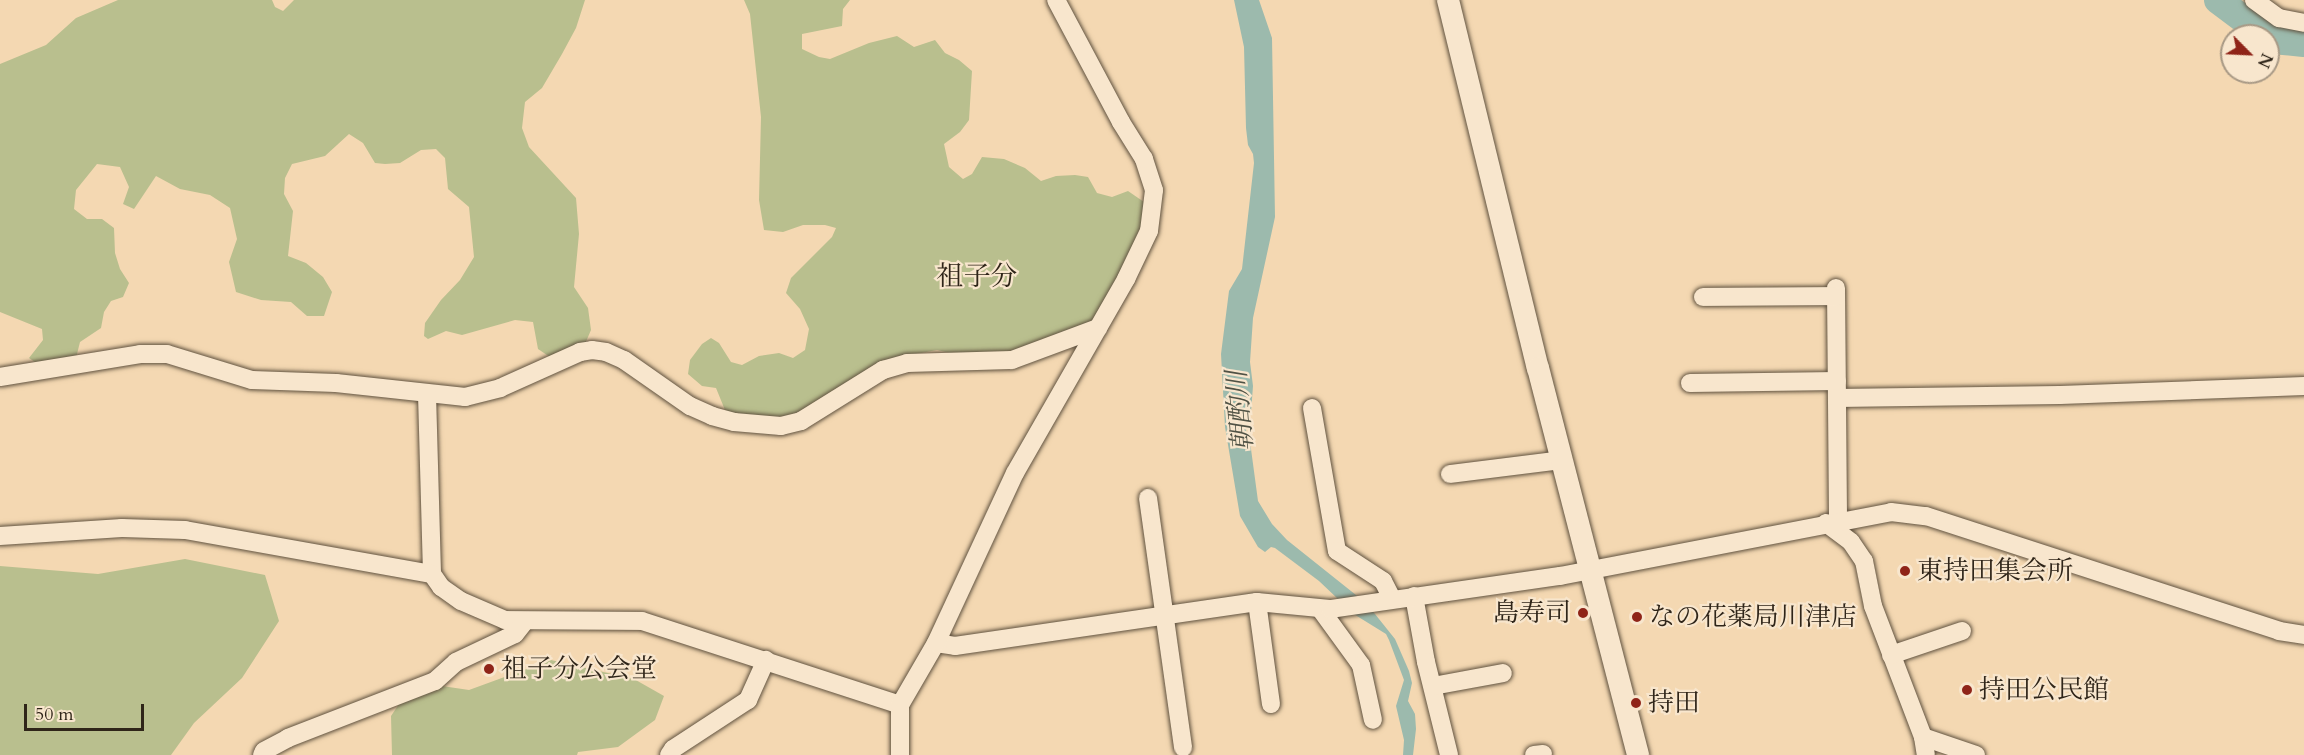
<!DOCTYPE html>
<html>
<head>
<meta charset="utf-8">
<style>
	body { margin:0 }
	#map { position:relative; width:2304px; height:755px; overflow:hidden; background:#f4d8b2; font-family:Cardo,"Noto Serif JP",serif }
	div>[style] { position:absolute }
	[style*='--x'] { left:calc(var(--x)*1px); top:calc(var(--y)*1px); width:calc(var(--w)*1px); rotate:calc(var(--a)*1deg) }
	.green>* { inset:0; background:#b9bf8e }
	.water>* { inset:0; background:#9cbaad }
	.river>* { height:28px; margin:-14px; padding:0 14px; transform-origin:14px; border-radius:14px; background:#9cbaad }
	.roads { filter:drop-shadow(0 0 2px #60523f) drop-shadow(0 0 2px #60523f) }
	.minor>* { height:18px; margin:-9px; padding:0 9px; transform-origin:9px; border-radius:9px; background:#f8e6cd }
	.tertiary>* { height:22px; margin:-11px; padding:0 11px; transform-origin:11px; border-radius:11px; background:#f8e6cd }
	.dots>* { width:16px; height:16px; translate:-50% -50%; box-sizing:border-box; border:3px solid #f8e6cd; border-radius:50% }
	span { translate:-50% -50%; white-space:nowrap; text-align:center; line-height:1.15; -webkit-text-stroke:4.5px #f8e6cd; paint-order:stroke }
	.poi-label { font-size:26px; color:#2f2519 }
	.left { translate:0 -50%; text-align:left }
	.right { translate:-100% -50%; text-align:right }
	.neighbourhood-label { font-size:27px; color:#2f2519 }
	.water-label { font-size:27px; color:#505245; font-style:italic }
	.north { position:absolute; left:2220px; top:24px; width:60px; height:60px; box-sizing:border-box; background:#f8e6cd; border:2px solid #a89985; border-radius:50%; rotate:114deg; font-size:16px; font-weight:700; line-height:24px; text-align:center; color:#2f2519 }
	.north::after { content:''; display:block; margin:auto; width:21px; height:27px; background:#8f2418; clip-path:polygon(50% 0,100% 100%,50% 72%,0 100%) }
	.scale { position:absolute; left:24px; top:704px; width:120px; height:27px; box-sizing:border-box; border:3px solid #2f2519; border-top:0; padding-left:8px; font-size:18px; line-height:21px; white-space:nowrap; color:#2f2519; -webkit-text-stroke:4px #f8e6cd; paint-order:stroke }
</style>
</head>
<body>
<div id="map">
	<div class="green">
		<div style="clip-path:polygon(118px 0,272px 0,275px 7px,283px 11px,294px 0,585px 0,576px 28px,562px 54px,542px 88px,525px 102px,522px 128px,529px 147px,576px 198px,579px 234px,574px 287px,588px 308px,591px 330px,585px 344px,550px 357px,538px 349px,533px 322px,515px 320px,462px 335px,446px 331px,428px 339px,424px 336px,425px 323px,441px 300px,460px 280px,474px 257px,469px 207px,448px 189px,445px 158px,436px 149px,421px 150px,400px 163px,385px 164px,375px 163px,363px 143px,349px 134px,325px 156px,292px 164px,285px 178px,284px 194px,293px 211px,288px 256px,306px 263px,323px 277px,332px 292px,324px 316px,307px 316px,291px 302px,261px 300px,236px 292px,229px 262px,237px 239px,230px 208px,210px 195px,180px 189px,156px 176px,134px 209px,123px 204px,129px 187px,120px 167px,97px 164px,76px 190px,74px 209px,87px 219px,102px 219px,114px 228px,115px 253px,120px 269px,129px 283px,123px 297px,111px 301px,104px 312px,101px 328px,80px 342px,76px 358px,38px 364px,29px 358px,43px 340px,42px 329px,0 312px,0 64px,46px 45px,76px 18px)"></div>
		<div style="clip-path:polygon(744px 0,850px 0,843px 9px,842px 26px,802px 34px,802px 49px,819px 57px,830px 59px,869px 43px,897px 36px,914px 47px,935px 40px,945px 53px,959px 60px,972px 71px,969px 120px,960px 132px,944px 144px,949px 167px,963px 179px,972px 174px,982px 157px,1004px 159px,1025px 168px,1041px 181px,1056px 176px,1075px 175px,1088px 177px,1097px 193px,1112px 197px,1128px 191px,1144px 202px,1143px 232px,1094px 324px,1010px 355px,959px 355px,937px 350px,905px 356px,798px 416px,778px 421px,727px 415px,716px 388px,702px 386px,688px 374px,690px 360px,702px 344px,711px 338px,719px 343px,731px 362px,742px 365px,759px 356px,779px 353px,793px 358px,805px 350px,809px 329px,800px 309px,786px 293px,791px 278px,832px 237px,836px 228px,825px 225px,803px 225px,783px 232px,764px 230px,759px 200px,761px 117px,750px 14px)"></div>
		<div style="clip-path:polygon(185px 559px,265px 575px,279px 621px,242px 678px,194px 723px,171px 755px,0 755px,0 566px,98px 574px)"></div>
		<div style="clip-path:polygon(551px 660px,634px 679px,664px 696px,655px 720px,618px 747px,578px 752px,577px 755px,392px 755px,391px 716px,399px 704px,442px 686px,469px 690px)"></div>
	</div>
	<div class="water">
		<div style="clip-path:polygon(1234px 0,1259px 0,1272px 38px,1275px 217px,1253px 318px,1250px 362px,1253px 386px,1251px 412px,1246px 430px,1251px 449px,1258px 501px,1272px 524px,1287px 540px,1366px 603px,1338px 599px,1319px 581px,1275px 548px,1271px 547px,1265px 552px,1258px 547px,1240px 516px,1225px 427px,1221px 354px,1229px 291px,1242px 269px,1254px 163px,1253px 154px,1248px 145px,1246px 128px,1244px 47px)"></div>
		<div style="clip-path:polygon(1367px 604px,1395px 639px,1409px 671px,1412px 683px,1408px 701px,1415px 714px,1416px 729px,1413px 755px,1403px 755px,1404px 740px,1396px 706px,1404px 680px,1389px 640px,1386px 634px,1344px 608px)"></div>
	</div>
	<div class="river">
		<div style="--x:2218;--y:0;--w:45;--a:36.9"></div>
		<div style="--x:2254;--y:27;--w:33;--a:25"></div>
		<div style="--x:2284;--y:41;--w:20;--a:6"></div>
	</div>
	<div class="roads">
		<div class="minor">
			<div style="--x:2254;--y:0;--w:31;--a:36"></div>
			<div style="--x:2279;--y:18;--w:25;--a:11"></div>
			<div style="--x:1836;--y:288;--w:233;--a:89.5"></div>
			<div style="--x:1703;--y:297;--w:133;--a:-0.4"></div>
			<div style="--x:0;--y:377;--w:142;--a:-9.3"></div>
			<div style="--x:140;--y:354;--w:27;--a:0"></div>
			<div style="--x:167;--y:354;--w:89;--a:17"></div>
			<div style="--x:252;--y:380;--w:84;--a:2"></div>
			<div style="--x:336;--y:383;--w:130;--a:6.2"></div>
			<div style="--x:465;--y:397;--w:36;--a:-14"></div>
			<div style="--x:500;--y:388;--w:88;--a:-24.2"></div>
			<div style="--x:580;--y:352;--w:12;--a:-9"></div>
			<div style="--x:592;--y:350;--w:14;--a:8"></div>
			<div style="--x:606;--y:352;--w:20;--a:24"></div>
			<div style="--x:624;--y:360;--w:80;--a:34.9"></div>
			<div style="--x:690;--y:406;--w:24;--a:24"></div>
			<div style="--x:712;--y:416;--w:23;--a:15"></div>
			<div style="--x:734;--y:422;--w:47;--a:4.9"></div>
			<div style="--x:781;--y:426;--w:21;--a:-14"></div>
			<div style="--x:801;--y:421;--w:97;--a:-31.9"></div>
			<div style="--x:883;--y:370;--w:25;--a:-16"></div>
			<div style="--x:907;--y:363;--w:105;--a:-1.6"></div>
			<div style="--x:1012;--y:360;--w:92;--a:-20.4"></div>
			<div style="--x:1690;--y:383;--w:147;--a:-0.8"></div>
			<div style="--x:427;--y:394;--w:180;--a:88.4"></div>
			<div style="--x:432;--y:574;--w:16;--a:55"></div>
			<div style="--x:441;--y:587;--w:24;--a:35"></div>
			<div style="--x:461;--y:601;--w:48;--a:23.4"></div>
			<div style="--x:505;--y:620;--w:137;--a:0.4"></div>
			<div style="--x:642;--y:621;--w:271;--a:18"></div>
			<div style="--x:1837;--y:398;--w:223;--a:-0.8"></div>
			<div style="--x:2060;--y:395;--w:244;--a:-2.1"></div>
			<div style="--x:1312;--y:408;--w:145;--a:80.1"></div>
			<div style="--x:1337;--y:551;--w:55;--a:33.1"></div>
			<div style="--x:1383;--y:581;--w:20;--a:63"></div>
			<div style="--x:1450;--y:474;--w:113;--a:-7.1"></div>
			<div style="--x:1148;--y:498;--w:252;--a:82"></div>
			<div style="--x:1826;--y:523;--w:31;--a:37"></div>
			<div style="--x:1851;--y:542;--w:23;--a:56"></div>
			<div style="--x:1864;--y:561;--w:46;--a:78.7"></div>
			<div style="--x:1873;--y:606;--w:140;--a:69.1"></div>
			<div style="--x:1923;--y:737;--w:18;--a:81"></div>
			<div style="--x:0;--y:536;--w:122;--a:-3.8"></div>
			<div style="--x:122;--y:528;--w:63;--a:1.8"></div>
			<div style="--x:185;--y:530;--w:251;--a:10.1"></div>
			<div style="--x:1414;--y:596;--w:67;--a:79.7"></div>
			<div style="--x:1426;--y:662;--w:96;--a:76.1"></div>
			<div style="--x:1257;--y:602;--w:103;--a:82.2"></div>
			<div style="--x:1321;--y:610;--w:68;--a:54"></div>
			<div style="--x:1361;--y:665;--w:56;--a:77.7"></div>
			<div style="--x:936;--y:643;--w:19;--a:9"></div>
			<div style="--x:955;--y:646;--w:305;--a:-8.3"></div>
			<div style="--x:1257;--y:602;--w:73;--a:5.5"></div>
			<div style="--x:1330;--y:609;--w:232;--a:-8.2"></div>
			<div style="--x:1560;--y:576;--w:337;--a:-10.9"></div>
			<div style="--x:1891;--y:512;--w:35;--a:7"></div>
			<div style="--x:1926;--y:516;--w:371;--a:18"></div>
			<div style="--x:2279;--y:631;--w:25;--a:9"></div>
			<div style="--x:1891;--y:655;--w:75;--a:-18.7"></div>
			<div style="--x:1433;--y:686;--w:71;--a:-10.5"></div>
			<div style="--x:1923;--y:737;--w:56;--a:18.8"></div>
			<div style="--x:262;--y:755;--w:4;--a:-63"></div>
			<div style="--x:264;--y:751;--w:27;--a:-28"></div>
			<div style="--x:288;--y:738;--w:158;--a:-21.2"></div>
			<div style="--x:435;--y:681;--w:28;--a:-42"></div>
			<div style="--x:456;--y:662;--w:65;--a:-25.4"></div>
			<div style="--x:515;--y:634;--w:16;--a:-52"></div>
			<div style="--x:669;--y:755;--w:7;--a:-56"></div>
			<div style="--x:673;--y:749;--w:90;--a:-33.2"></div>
			<div style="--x:748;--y:700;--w:44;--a:-65.8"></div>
			<div style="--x:900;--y:755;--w:50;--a:-90"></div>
			<div style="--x:900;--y:705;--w:72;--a:-59.9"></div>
			<div style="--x:936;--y:643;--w:187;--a:-65.1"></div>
			<div style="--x:1015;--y:473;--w:224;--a:-60.2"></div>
			<div style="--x:1126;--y:279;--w:53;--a:-64.4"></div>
			<div style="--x:1149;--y:231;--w:41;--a:-83"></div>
			<div style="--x:1154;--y:190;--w:33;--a:-108"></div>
			<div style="--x:1144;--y:159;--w:44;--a:-121.9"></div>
			<div style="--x:1121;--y:122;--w:138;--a:-118"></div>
			<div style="--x:1534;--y:755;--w:9;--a:-6"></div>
		</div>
		<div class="tertiary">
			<div style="--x:1448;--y:0;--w:379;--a:76.3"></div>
			<div style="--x:1538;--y:368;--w:400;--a:75.5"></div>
		</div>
	</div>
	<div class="dots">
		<div style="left:1905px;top:571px;background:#8f2418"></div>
		<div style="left:1583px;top:613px;background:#8f2418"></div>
		<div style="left:1637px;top:617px;background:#8f2418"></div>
		<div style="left:489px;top:669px;background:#8f2418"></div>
		<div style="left:1967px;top:690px;background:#8f2418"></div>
		<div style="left:1636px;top:703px;background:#8f2418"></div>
	</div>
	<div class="poi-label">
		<span class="left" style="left:1917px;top:571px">東持田集会所</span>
		<span class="right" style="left:1571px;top:613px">島寿司</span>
		<span class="left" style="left:1649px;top:617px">なの花薬局川津店</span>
		<span class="left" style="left:501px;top:669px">祖子分公会堂</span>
		<span class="left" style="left:1979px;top:690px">持田公民館</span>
		<span class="left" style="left:1648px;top:703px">持田</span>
	</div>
	<div class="neighbourhood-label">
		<span style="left:977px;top:277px">祖子分</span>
	</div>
	<div class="water-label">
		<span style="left:1240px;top:411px;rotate:-95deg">朝酌川</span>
	</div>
	<div class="north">N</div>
	<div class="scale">50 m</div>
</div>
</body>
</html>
